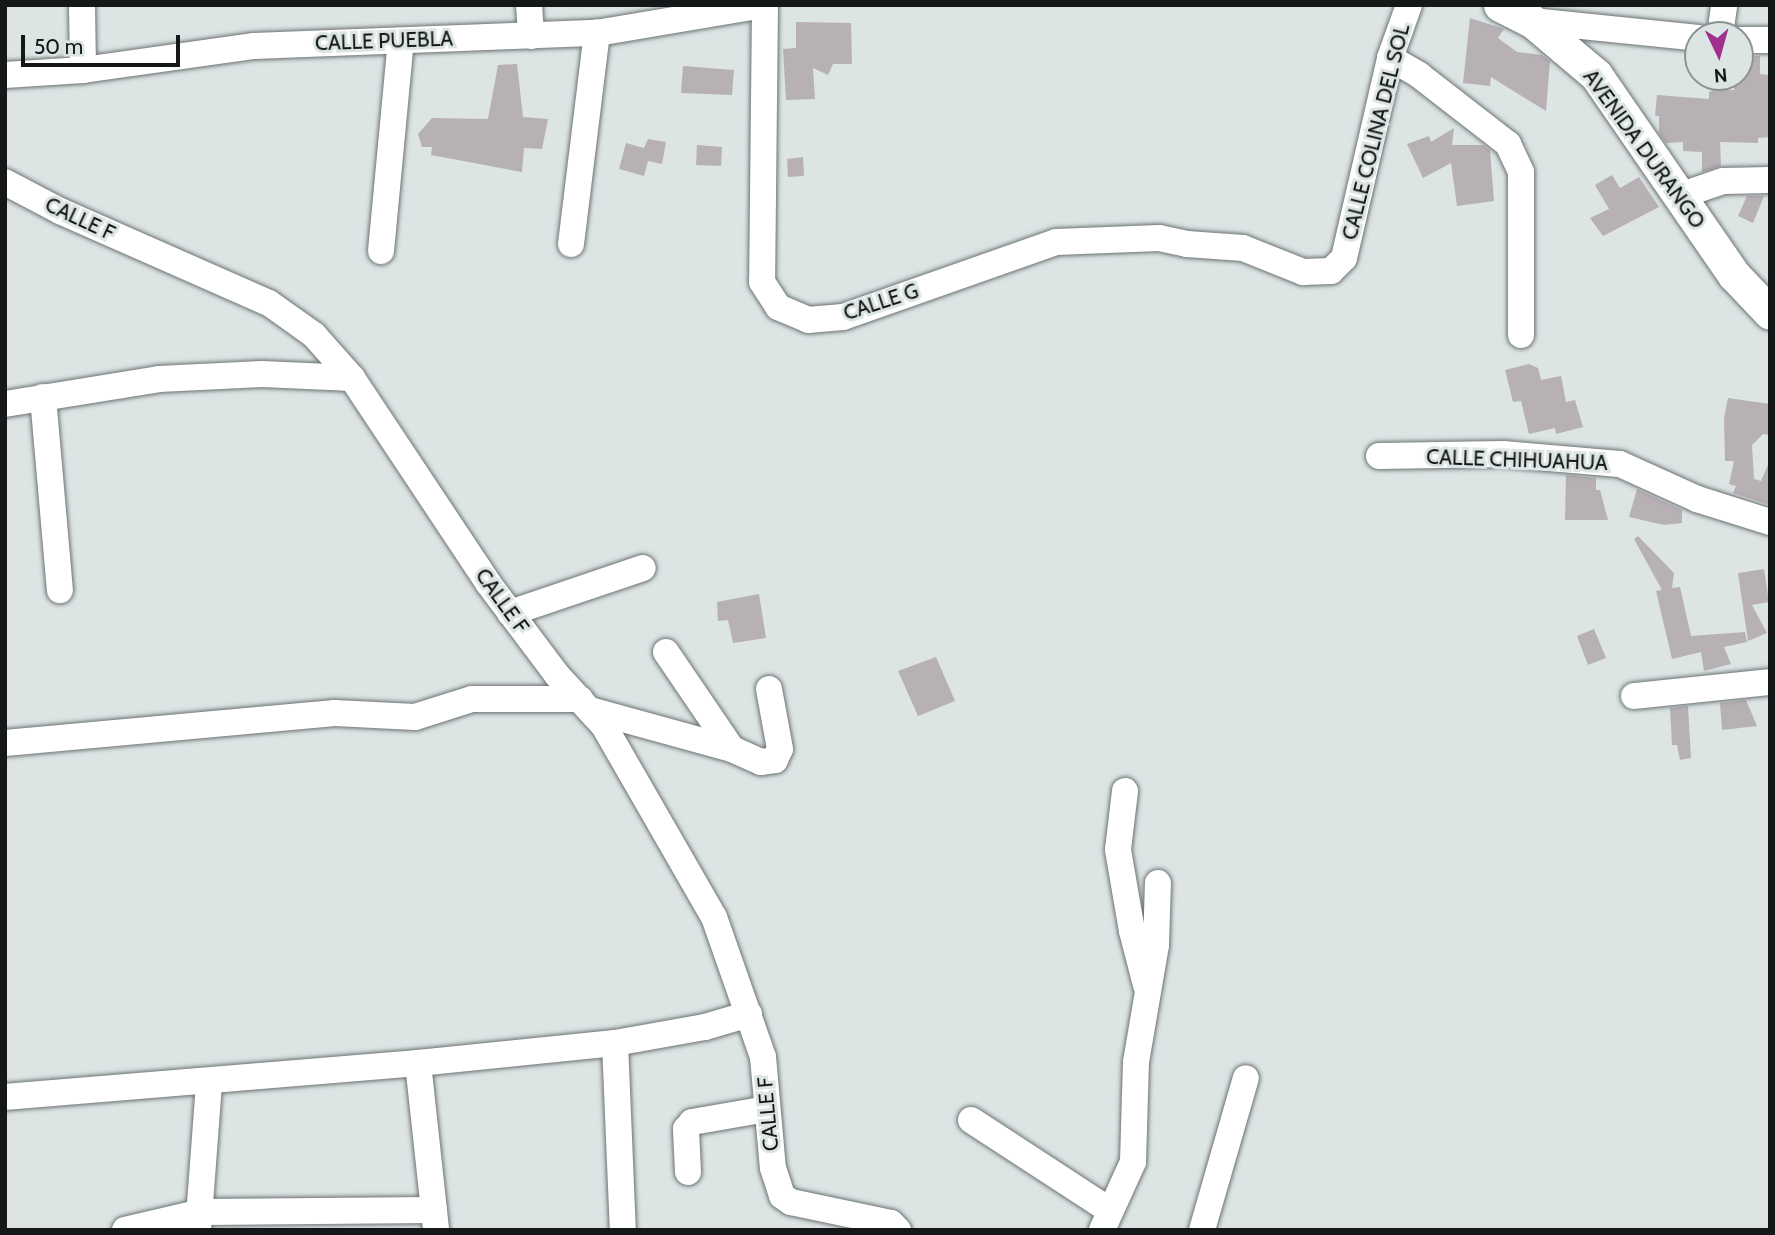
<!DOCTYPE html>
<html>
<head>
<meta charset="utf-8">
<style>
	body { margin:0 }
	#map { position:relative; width:1775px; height:1235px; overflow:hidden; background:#dce4e4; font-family:Cabin,sans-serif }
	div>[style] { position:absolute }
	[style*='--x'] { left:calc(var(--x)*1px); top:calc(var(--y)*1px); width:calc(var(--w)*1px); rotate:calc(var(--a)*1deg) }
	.building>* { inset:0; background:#b7b1b5 }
	.roads { filter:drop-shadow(0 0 2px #6d7374) drop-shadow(0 0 2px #6d7374) }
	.minor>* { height:26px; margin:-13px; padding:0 13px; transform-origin:13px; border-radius:13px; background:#fff }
	.major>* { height:33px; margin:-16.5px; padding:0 16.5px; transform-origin:16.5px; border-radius:16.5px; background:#fff }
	span { translate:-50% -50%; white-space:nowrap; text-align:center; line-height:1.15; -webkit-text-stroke:6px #dce4e4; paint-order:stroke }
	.street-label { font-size:21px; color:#151818 }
	.frame { position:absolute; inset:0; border:7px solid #151818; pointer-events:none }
	.north { position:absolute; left:1684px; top:21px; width:70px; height:70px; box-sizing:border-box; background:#dce4e4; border:2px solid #8c9292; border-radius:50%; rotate:175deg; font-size:19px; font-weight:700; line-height:28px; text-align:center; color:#151818 }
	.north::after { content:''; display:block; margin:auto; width:24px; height:32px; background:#9f308e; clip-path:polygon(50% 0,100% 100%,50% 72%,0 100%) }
	.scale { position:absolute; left:21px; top:35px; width:159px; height:32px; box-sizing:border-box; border:4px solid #151818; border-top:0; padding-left:9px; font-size:21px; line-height:24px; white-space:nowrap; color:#151818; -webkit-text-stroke:5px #dce4e4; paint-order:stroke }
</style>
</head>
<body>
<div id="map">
	<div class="building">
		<div style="clip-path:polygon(1470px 18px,1504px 29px,1498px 38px,1517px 52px,1542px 55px,1550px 61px,1546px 111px,1491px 77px,1490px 86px,1463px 83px)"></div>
		<div style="clip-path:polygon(796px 22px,851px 23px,852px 64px,833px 64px,828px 75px,813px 68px,815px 99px,786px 100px,783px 49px,796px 48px)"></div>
		<div style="clip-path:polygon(1740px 56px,1760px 56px,1760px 74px,1770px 75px,1770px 137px,1758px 138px,1758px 143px,1720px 142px,1721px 166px,1702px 172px,1702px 152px,1683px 151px,1683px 142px,1666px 143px,1659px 133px,1659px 116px,1655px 116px,1657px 95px,1709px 99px,1709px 92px,1716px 89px,1734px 90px,1734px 77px,1740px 77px)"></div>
		<div style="clip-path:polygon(517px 64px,523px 117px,548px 119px,542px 149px,524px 148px,522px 172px,431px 155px,432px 147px,422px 147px,418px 134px,432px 118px,488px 119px,498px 65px)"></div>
		<div style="clip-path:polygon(683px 66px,734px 70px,732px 95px,681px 93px)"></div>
		<div style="clip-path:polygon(1454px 128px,1452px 145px,1483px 145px,1490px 150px,1494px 201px,1457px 206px,1451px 163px,1423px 178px,1407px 144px,1429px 136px,1431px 142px)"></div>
		<div style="clip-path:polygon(648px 139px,666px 142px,662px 164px,648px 161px,644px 176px,619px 169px,626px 143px,644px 148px)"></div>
		<div style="clip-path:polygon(697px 145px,722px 147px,721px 166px,696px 165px)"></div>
		<div style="clip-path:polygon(803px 157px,804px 176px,788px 177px,787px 159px)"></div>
		<div style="clip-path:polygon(1612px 175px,1620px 188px,1639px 177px,1659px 207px,1603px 236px,1590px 218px,1609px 209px,1595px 185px)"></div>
		<div style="clip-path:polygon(1747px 196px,1764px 196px,1753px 223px,1738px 216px)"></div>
		<div style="clip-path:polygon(1529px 364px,1538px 368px,1541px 380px,1561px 376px,1566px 402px,1575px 400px,1583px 427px,1556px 434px,1555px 428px,1529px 434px,1521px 401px,1513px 402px,1505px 370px)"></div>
		<div style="clip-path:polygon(1728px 398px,1770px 404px,1770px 435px,1763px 434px,1752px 445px,1754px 479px,1761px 481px,1770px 460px,1770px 505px,1733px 493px,1736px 486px,1729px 484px,1734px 461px,1725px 461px,1724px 418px)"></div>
		<div style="clip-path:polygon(1566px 475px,1596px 478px,1596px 490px,1600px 490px,1608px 520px,1565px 520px)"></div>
		<div style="clip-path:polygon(1637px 489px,1682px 510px,1682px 523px,1664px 525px,1629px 517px)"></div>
		<div style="clip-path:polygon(1638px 536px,1674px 573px,1672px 588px,1680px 587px,1691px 636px,1745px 632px,1747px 642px,1724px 647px,1731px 664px,1704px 671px,1701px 652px,1672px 659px,1656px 591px,1662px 590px,1634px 539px)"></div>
		<div style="clip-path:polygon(1764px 569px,1769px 602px,1752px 605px,1767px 633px,1748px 641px,1738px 573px)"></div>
		<div style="clip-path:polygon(759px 594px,766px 638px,733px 643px,728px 620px,718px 621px,717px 602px)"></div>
		<div style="clip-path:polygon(1594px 629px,1606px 658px,1588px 665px,1577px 636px)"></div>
		<div style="clip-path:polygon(936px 657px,955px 701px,918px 716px,898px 671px)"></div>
		<div style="clip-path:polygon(1746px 700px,1757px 726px,1722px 730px,1720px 703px)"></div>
		<div style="clip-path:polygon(1688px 706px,1691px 758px,1680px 760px,1677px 745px,1672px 745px,1670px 708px)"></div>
	</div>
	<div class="roads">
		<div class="minor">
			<div style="--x:82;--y:5;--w:65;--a:89.1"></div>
			<div style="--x:529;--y:5;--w:31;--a:86"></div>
			<div style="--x:765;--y:5;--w:277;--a:90.6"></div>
			<div style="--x:762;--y:282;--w:30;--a:57"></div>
			<div style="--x:778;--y:307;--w:33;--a:23"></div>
			<div style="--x:808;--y:320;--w:35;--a:-5"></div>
			<div style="--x:843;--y:317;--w:226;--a:-19.4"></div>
			<div style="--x:1056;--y:242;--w:103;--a:-2.2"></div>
			<div style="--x:1159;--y:238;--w:29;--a:12"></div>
			<div style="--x:1187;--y:244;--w:56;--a:4.1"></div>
			<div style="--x:1243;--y:248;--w:65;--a:21.8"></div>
			<div style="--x:1303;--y:272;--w:28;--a:-2"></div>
			<div style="--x:1331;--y:271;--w:18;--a:-45"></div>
			<div style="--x:1344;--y:258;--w:205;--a:-77"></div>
			<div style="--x:1390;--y:58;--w:56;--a:-70.3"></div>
			<div style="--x:1532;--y:21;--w:167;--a:5.8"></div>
			<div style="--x:1720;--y:35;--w:30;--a:-82"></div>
			<div style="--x:1740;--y:40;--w:30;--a:0"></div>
			<div style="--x:1390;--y:58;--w:34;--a:30"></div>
			<div style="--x:1419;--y:75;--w:113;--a:37.8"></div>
			<div style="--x:1508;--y:144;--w:31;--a:65"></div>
			<div style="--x:1521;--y:172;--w:163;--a:90"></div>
			<div style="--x:5;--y:75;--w:78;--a:-3.7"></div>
			<div style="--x:83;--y:70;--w:173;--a:-8"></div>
			<div style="--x:254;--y:46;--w:343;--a:-2.2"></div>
			<div style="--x:597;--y:33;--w:168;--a:-9.6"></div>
			<div style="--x:5;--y:182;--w:62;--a:27.8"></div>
			<div style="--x:60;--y:211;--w:228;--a:23.8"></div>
			<div style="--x:269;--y:303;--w:55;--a:35.4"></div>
			<div style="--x:314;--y:335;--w:57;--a:48.5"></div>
			<div style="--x:352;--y:378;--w:246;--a:56.4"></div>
			<div style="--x:488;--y:583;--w:115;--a:53.1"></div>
			<div style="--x:557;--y:675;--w:69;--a:47.3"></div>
			<div style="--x:604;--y:726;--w:220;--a:60.1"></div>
			<div style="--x:714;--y:917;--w:148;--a:70.7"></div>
			<div style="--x:763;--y:1057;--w:111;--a:84.9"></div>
			<div style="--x:773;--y:1168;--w:29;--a:72"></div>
			<div style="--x:782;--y:1196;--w:11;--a:34"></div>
			<div style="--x:791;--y:1202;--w:102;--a:11.9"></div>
			<div style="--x:891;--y:1223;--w:10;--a:45"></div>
			<div style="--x:1679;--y:196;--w:46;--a:-18.8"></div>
			<div style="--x:1723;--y:181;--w:47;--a:-1.2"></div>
			<div style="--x:571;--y:244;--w:213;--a:-83"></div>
			<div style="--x:381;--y:251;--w:211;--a:-84.6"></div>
			<div style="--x:43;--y:397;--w:194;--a:85"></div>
			<div style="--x:5;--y:404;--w:156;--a:-9.2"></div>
			<div style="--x:159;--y:379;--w:103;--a:-2.8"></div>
			<div style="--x:262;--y:374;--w:90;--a:2.5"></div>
			<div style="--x:1379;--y:456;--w:124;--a:-0.9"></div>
			<div style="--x:1503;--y:454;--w:117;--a:4.9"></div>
			<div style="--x:1620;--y:464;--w:85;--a:24.4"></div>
			<div style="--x:1697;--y:499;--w:77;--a:17.5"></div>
			<div style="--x:510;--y:613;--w:140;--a:-18.7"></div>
			<div style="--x:666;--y:652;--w:117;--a:55.8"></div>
			<div style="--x:1634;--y:696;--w:137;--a:-5.9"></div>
			<div style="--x:590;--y:710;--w:147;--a:15.4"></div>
			<div style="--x:732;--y:749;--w:32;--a:24"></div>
			<div style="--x:761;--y:762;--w:14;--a:-8"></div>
			<div style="--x:775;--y:760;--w:12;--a:-66"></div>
			<div style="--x:780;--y:749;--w:61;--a:-100.4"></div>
			<div style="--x:5;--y:743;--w:331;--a:-5.2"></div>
			<div style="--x:335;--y:713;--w:80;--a:2.9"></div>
			<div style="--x:415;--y:717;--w:60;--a:-17.5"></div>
			<div style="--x:472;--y:699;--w:108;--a:0"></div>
			<div style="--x:1125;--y:791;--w:59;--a:96.8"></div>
			<div style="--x:1118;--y:850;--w:82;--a:80.2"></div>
			<div style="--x:1132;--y:931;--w:56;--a:75.5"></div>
			<div style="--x:615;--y:1043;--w:187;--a:87.6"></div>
			<div style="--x:418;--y:1063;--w:168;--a:83.8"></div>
			<div style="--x:5;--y:1097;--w:414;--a:-4.7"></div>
			<div style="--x:418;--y:1063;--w:198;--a:-5.8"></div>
			<div style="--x:615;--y:1043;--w:91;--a:-10.1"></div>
			<div style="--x:705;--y:1027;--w:46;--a:-16.5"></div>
			<div style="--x:971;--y:1120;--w:165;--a:33.1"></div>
			<div style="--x:688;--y:1172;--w:43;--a:-92.7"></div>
			<div style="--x:686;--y:1129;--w:9;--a:-49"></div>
			<div style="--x:692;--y:1122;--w:76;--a:-9.8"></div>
			<div style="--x:125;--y:1230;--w:78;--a:-13.3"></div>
			<div style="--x:201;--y:1212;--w:233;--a:-0.5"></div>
			<div style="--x:198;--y:1230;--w:148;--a:-85.7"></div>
			<div style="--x:1102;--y:1230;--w:75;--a:-65.5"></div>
			<div style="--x:1133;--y:1162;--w:100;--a:-88.3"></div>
			<div style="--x:1136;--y:1062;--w:119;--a:-80.3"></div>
			<div style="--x:1156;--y:945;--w:62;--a:-88.2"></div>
			<div style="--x:1202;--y:1230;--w:158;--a:-73.9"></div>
		</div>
		<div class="major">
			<div style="--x:1500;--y:5;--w:36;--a:27"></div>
			<div style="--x:1532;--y:21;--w:84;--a:40.2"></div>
			<div style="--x:1596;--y:75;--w:243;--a:55.4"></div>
			<div style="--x:1734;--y:275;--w:52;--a:46.5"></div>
		</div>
	</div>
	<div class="street-label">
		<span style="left:384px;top:41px;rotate:-2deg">CALLE PUEBLA</span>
		<span style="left:1376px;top:132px;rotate:-76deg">CALLE COLINA DEL SOL</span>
		<span style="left:1644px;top:149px;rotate:54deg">AVENIDA DURANGO</span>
		<span style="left:80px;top:219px;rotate:25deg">CALLE F</span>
		<span style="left:881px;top:302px;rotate:-18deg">CALLE G</span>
		<span style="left:1517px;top:460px;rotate:2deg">CALLE CHIHUAHUA</span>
		<span style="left:502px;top:601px;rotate:54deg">CALLE F</span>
		<span style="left:768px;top:1114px;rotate:-95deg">CALLE F</span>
	</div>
	<div class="frame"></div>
	<div class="north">N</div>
	<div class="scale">50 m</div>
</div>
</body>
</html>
